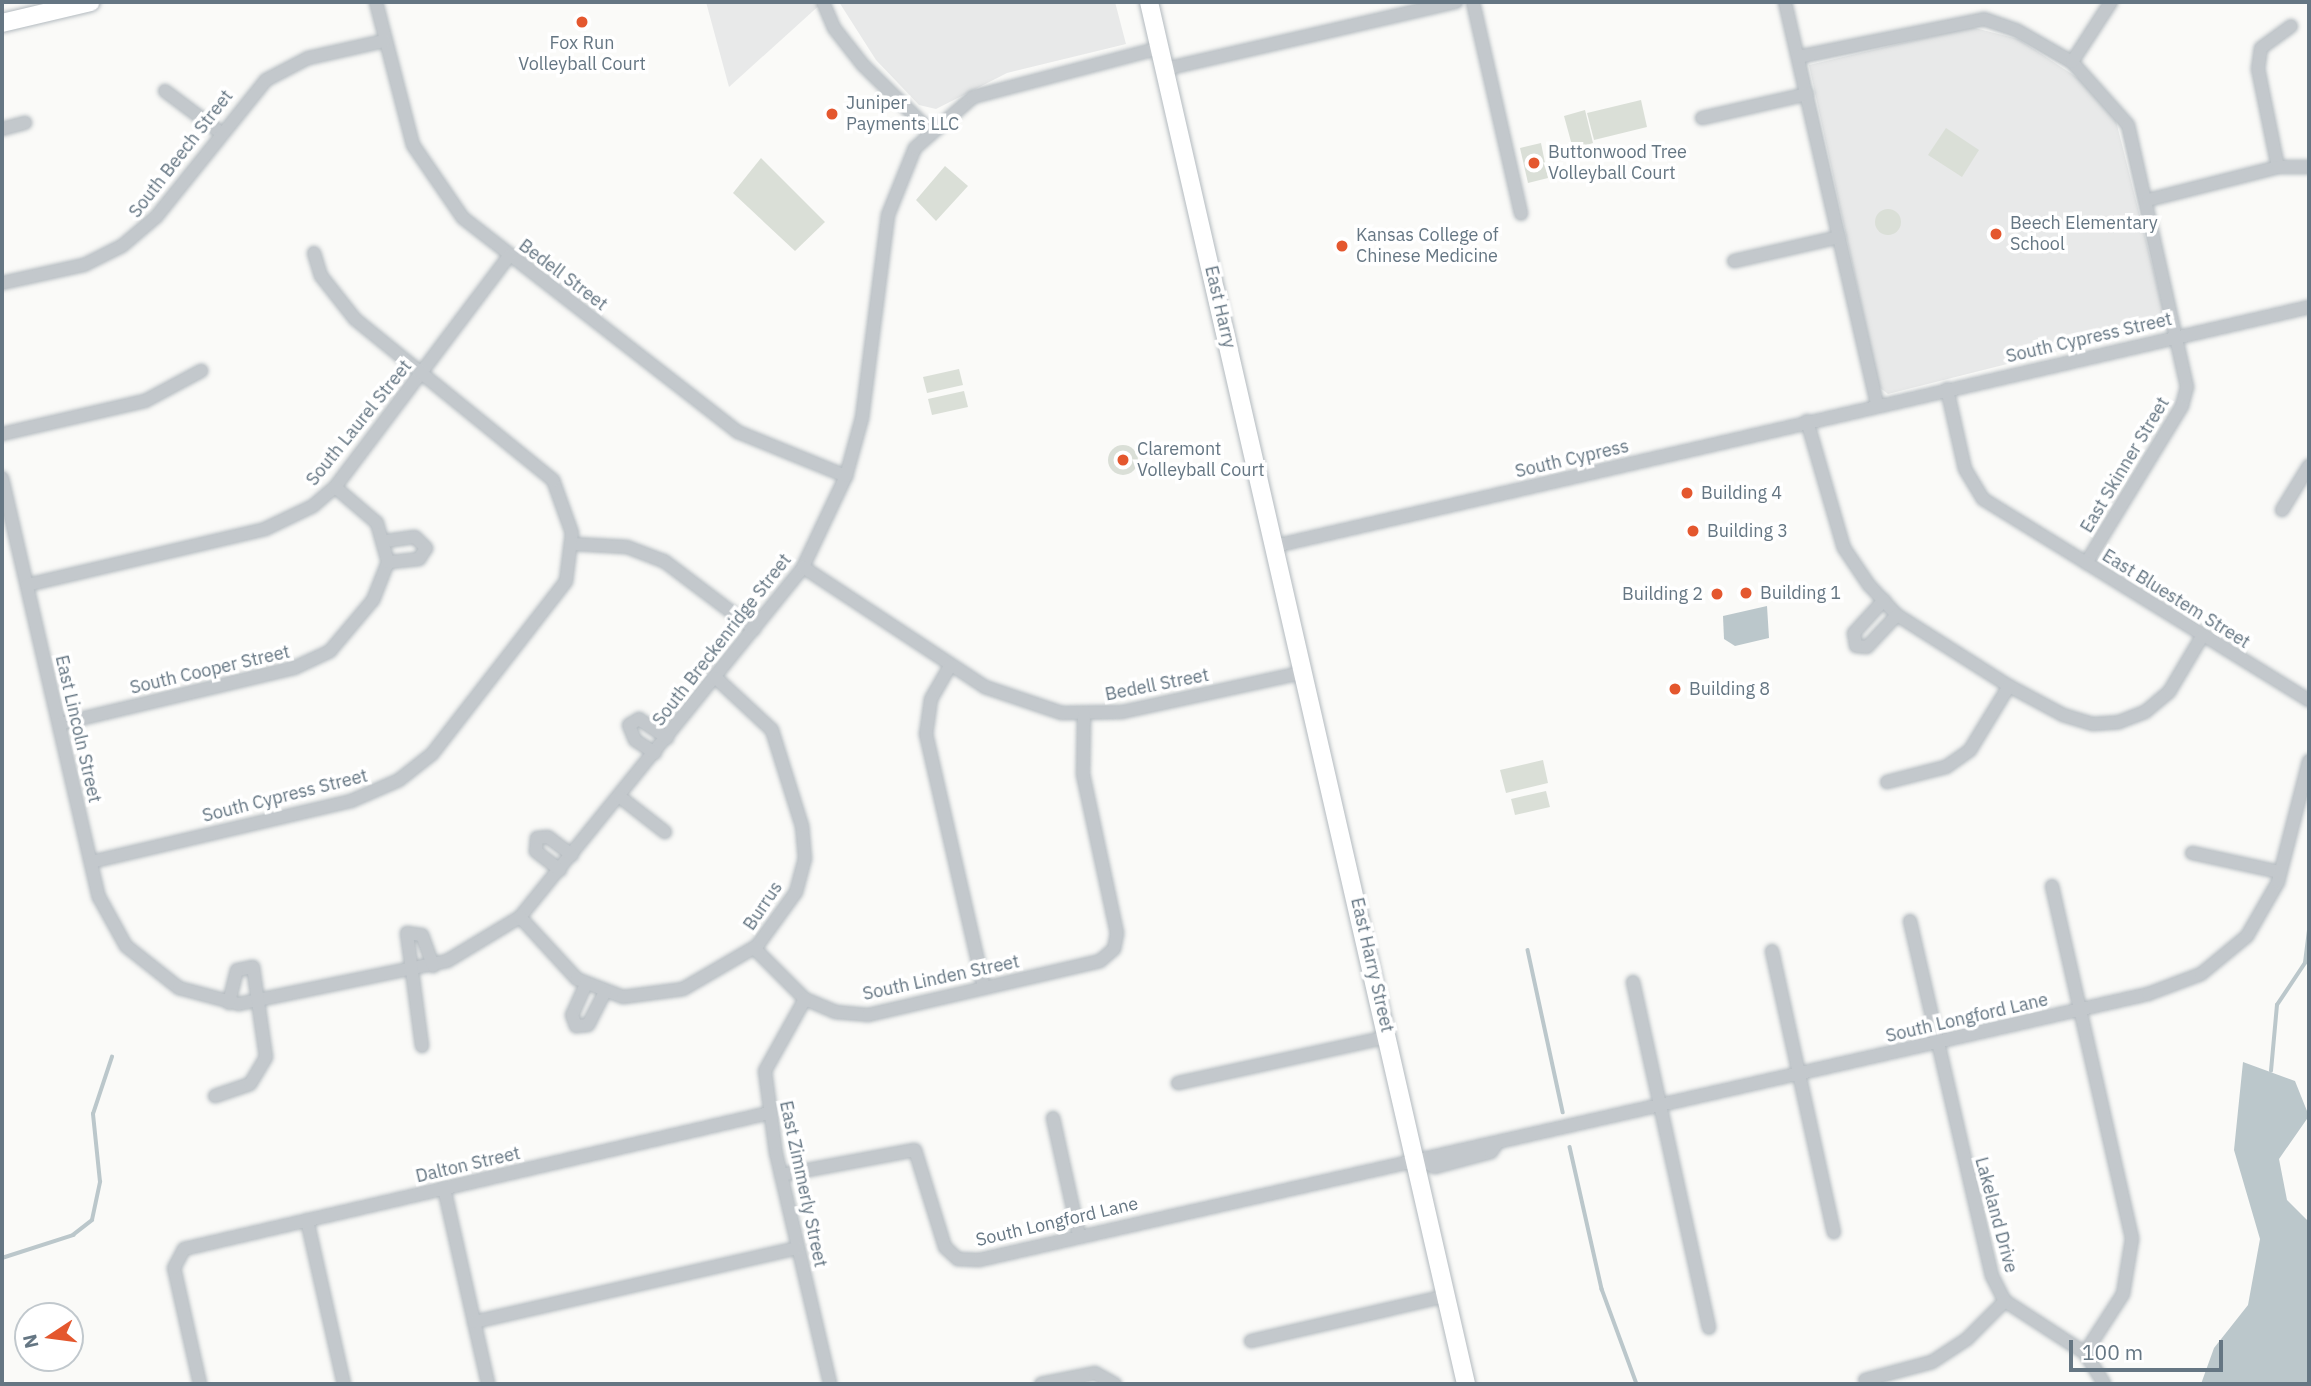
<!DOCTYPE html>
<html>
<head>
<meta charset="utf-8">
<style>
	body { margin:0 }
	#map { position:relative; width:2311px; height:1386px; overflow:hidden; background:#fafaf8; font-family:"IBM Plex Sans",sans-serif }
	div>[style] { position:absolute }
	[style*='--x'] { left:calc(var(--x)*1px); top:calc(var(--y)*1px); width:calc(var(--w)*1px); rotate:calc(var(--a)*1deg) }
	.built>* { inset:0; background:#e8e9e9 }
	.green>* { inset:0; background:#dadfd7 }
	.round { border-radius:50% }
	.water>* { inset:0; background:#bbc7cb }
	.stream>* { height:3.5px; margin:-1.75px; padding:0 1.75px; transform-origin:1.75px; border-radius:1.75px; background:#bbc7cb }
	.roads { filter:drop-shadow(0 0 2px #b3babf) drop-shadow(0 0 2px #b3babf) }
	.street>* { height:12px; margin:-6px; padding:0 6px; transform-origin:6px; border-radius:6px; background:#c3c8cc }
	.secondary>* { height:18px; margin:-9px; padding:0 9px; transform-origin:9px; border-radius:9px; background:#fff }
	.dots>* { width:19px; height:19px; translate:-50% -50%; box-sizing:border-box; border:4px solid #fff; border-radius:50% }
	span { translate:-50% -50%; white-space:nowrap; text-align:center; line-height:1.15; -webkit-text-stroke:7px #fff; paint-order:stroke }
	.poi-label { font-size:18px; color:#657683 }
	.left { translate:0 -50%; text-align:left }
	.right { translate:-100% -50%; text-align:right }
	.street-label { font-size:18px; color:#657683 }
	.frame { position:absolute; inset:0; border:4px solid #657683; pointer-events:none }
	.north { position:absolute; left:14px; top:1302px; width:70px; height:70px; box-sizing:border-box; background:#fff; border:2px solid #c1c8cd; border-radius:50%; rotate:257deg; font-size:19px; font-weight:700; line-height:28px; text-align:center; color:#657683 }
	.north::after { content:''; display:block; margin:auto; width:24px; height:32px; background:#e4572e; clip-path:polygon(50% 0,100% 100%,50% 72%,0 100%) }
	.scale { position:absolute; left:2069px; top:1340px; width:154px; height:32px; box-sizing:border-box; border:4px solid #657683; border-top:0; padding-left:9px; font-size:21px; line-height:24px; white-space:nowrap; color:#657683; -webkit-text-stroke:5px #fff; paint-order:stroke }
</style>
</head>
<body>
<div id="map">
	<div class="built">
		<div style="clip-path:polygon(706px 2px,823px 2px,729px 87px)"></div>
		<div style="clip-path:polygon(839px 2px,1115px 2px,1126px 44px,1007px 73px,936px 109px,919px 105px,876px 60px)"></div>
		<div style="clip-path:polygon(1971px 27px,2018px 39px,2084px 82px,2114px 113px,2167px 324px,1888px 394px,1879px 387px,1809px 65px)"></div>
	</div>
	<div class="green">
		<div style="clip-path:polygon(1641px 100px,1647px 127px,1594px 140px,1587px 113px)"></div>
		<div style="clip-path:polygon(1585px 110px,1593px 143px,1573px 149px,1564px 116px)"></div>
		<div style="clip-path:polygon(1946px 128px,1979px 150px,1962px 177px,1928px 155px)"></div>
		<div style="clip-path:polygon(1541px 143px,1548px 178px,1528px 183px,1520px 148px)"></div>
		<div style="clip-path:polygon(761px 158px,825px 222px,795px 251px,733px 193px)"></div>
		<div style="clip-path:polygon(945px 166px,968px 186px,936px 221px,916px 200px)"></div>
		<div class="round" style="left:1875px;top:209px;width:26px;height:26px"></div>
		<div style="clip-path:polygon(959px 369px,963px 385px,927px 393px,923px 377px)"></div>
		<div style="clip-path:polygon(964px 391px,968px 407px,932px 415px,928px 399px)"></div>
		<div class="round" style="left:1108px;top:445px;width:30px;height:30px"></div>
		<div style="clip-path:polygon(1543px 760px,1548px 783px,1506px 793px,1500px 770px)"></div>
		<div style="clip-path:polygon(1546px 791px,1550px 807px,1515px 815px,1511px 799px)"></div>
	</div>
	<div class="water">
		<div style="clip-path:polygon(1767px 606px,1769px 638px,1735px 646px,1724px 639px,1723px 616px)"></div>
		<div style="clip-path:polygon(2243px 1062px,2295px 1081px,2309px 1116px,2279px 1159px,2287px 1200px,2309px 1222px,2309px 1384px,2201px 1384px,2214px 1348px,2248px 1305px,2260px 1239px,2234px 1150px)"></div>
	</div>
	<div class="stream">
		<div style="--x:1528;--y:950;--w:166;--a:77.8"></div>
		<div style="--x:2271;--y:1071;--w:66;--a:-84.8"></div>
		<div style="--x:2277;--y:1005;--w:50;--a:-56.3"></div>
		<div style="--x:2305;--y:963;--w:35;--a:-83"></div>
		<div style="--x:1570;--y:1147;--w:146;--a:77.3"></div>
		<div style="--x:1602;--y:1289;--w:101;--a:69.8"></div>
		<div style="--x:2;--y:1258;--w:75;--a:-17.9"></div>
		<div style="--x:73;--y:1235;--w:24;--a:-38"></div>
		<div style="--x:92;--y:1220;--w:39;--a:-78"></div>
		<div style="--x:100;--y:1182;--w:68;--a:-95.9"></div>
		<div style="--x:93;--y:1114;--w:60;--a:-71.6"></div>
	</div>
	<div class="roads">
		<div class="street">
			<div style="--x:376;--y:2;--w:148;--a:75.5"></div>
			<div style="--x:413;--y:145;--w:88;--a:55.6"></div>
			<div style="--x:463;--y:218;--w:348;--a:37.9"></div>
			<div style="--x:738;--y:432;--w:117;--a:22.2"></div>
			<div style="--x:823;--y:2;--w:28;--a:67"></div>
			<div style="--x:834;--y:28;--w:47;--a:51.9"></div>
			<div style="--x:863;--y:65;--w:94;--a:44.6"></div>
			<div style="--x:1473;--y:2;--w:217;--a:77.2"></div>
			<div style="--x:1785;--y:2;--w:413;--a:77.1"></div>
			<div style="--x:1798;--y:57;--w:190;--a:-11.5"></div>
			<div style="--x:1984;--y:19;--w:34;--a:19"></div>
			<div style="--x:2016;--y:30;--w:64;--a:29.7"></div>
			<div style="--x:2072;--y:62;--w:84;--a:48.4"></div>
			<div style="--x:2128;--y:125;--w:269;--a:77.3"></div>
			<div style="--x:2187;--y:387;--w:20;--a:105"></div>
			<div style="--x:2182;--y:406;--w:184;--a:121.4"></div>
			<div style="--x:2072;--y:62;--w:72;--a:-57"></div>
			<div style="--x:1165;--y:69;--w:299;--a:-13"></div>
			<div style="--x:165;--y:91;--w:69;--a:36.7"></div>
			<div style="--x:1702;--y:118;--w:108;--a:-12.9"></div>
			<div style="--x:2;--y:129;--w:24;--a:-15"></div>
			<div style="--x:2278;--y:167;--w:100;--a:-101.5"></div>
			<div style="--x:2258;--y:69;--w:21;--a:-82"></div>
			<div style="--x:2261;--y:48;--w:37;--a:-36"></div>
			<div style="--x:2148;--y:200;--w:134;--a:-14.2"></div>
			<div style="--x:2278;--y:167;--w:31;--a:0"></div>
			<div style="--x:1734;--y:261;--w:108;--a:-12.9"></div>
			<div style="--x:2;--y:283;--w:84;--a:-12.4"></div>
			<div style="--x:84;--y:265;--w:42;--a:-26.6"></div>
			<div style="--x:122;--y:246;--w:45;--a:-40.5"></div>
			<div style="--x:156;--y:217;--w:176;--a:-51.2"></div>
			<div style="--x:266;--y:80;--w:47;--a:-27.6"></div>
			<div style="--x:308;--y:58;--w:78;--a:-12.6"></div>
			<div style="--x:1947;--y:389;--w:82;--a:77.3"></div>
			<div style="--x:1965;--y:469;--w:35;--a:59"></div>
			<div style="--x:1983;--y:499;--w:383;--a:31.7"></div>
			<div style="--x:1807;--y:421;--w:132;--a:73.8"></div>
			<div style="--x:1844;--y:548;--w:45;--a:56"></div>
			<div style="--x:1869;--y:585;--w:41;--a:47"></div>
			<div style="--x:1897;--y:615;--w:133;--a:32.4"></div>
			<div style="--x:2009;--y:686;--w:61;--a:28.2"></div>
			<div style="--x:2063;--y:715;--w:31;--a:17"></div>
			<div style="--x:2093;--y:724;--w:26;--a:-4"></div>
			<div style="--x:2119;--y:722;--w:28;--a:-21"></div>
			<div style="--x:2145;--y:712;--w:31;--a:-40"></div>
			<div style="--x:2169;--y:692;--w:63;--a:-59.3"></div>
			<div style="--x:2;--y:434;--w:147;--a:-13"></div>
			<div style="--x:145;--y:401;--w:64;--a:-28.2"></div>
			<div style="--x:2;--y:478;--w:430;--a:77"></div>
			<div style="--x:99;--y:897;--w:56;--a:61.1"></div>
			<div style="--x:126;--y:946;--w:68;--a:38.4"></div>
			<div style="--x:179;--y:988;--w:62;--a:14.9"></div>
			<div style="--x:239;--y:1004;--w:212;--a:-11.7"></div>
			<div style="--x:447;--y:961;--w:85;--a:-31.1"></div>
			<div style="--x:520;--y:917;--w:450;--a:-51"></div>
			<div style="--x:803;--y:567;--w:101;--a:-64.7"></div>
			<div style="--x:846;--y:476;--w:60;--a:-74.6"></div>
			<div style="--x:862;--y:418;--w:205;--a:-82.7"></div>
			<div style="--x:888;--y:215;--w:72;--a:-68.1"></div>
			<div style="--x:915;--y:148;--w:77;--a:-41.3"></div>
			<div style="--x:973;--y:97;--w:193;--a:-14.7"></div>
			<div style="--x:2282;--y:510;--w:52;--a:-58.5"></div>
			<div style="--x:386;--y:541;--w:29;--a:-8"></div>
			<div style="--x:415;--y:537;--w:16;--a:45"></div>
			<div style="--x:426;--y:548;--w:13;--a:122"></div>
			<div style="--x:419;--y:559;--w:31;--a:174"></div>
			<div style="--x:573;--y:544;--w:54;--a:3.2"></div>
			<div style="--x:627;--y:547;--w:40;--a:21"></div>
			<div style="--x:664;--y:561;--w:113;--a:37.1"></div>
			<div style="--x:1275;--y:546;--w:1061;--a:-13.01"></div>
			<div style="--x:803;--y:567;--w:218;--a:33.4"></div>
			<div style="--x:985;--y:687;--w:81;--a:18.7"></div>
			<div style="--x:1062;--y:713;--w:60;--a:-1"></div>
			<div style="--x:1122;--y:712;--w:187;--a:-12.3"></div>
			<div style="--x:27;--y:585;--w:244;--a:-13.2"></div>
			<div style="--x:265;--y:529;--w:53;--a:-25.6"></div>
			<div style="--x:313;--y:506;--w:29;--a:-41"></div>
			<div style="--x:335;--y:487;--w:289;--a:-53"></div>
			<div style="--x:1884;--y:600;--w:45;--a:132.3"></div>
			<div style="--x:1854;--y:633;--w:13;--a:81"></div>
			<div style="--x:1856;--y:646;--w:11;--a:5"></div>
			<div style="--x:1867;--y:647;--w:44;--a:-46.8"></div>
			<div style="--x:950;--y:666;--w:38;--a:120"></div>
			<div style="--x:931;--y:699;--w:35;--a:98"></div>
			<div style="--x:926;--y:734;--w:260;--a:77.1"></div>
			<div style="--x:59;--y:724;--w:242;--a:-13.4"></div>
			<div style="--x:294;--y:668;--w:40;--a:-25"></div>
			<div style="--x:330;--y:651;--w:67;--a:-49.9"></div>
			<div style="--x:373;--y:600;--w:41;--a:-68.5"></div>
			<div style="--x:388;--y:562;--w:41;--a:-105.8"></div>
			<div style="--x:377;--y:523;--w:55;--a:-139.4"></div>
			<div style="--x:655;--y:753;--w:24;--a:-147"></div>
			<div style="--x:635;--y:740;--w:16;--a:-112"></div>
			<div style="--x:629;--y:725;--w:12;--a:-31"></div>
			<div style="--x:639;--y:719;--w:34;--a:34"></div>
			<div style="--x:1887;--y:782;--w:61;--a:-14.3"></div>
			<div style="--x:1946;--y:767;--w:29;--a:-35"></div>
			<div style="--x:1970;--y:750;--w:75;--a:-58.6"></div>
			<div style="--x:620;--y:797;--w:57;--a:37.9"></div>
			<div style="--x:2192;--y:853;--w:90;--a:12.2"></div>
			<div style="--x:91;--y:862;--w:267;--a:-13.2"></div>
			<div style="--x:351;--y:801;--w:52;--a:-23.6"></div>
			<div style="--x:399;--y:780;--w:42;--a:-38.2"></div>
			<div style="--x:432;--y:754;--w:219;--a:-52.2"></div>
			<div style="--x:566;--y:581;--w:48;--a:-82.9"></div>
			<div style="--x:572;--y:533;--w:56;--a:-109.7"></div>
			<div style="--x:553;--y:480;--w:255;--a:-140.9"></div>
			<div style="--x:355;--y:319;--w:55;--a:-128.3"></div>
			<div style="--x:321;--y:276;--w:24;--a:-107"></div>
			<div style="--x:560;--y:870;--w:31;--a:-142"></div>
			<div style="--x:536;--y:851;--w:13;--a:-86"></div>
			<div style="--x:537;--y:838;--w:11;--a:-5"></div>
			<div style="--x:548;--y:837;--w:30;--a:37"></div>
			<div style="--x:2052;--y:886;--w:362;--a:77.2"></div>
			<div style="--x:2132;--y:1239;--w:56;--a:99.3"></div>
			<div style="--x:2123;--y:1294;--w:70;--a:122.8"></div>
			<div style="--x:520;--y:917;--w:84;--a:47.4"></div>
			<div style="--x:577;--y:979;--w:49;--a:21.4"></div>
			<div style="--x:623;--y:997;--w:61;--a:-7.6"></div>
			<div style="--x:683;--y:989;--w:86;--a:-30.2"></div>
			<div style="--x:757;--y:946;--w:67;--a:-54.2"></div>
			<div style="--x:796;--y:892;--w:34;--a:-75"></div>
			<div style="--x:805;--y:859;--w:33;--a:-95"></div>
			<div style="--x:802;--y:826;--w:101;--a:-107.4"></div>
			<div style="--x:772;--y:730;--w:76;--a:-137.1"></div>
			<div style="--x:1910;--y:921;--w:364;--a:77"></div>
			<div style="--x:1992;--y:1276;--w:28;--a:63"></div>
			<div style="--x:2005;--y:1301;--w:95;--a:33"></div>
			<div style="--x:2085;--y:1353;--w:36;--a:58"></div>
			<div style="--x:754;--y:948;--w:72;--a:45"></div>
			<div style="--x:805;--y:999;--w:33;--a:23"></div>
			<div style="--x:835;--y:1012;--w:33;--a:5"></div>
			<div style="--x:868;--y:1015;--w:238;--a:-13.1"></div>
			<div style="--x:1100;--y:961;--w:18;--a:-41"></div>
			<div style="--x:1114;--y:949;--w:16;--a:-79"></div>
			<div style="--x:1117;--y:933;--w:163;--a:-102.1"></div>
			<div style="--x:1083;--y:774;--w:59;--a:-89"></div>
			<div style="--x:1772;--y:951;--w:288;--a:77.6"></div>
			<div style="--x:1633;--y:982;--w:354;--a:77.6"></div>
			<div style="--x:586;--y:984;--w:34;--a:114"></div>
			<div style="--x:572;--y:1015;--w:12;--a:70"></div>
			<div style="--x:576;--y:1026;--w:12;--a:-5"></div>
			<div style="--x:588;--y:1025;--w:36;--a:-63"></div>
			<div style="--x:805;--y:999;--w:82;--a:119.1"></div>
			<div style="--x:765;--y:1071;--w:83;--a:82.4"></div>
			<div style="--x:776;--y:1153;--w:237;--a:76.8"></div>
			<div style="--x:422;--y:1046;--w:114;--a:-97.6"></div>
			<div style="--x:407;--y:933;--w:15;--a:8"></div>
			<div style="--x:422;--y:935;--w:33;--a:70"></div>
			<div style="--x:1178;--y:1083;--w:215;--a:-12.4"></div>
			<div style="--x:215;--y:1096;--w:37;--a:-19"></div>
			<div style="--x:250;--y:1084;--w:31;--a:-59"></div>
			<div style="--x:266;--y:1057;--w:91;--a:-98.2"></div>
			<div style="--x:253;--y:967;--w:16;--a:169"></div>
			<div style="--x:237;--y:970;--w:34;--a:104"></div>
			<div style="--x:1053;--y:1118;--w:120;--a:77.5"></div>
			<div style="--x:1415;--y:1157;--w:22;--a:27"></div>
			<div style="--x:1435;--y:1167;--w:58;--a:-15"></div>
			<div style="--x:1491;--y:1152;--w:11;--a:-56"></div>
			<div style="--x:781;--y:1175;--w:136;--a:-10.6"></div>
			<div style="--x:915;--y:1150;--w:102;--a:72.8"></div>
			<div style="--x:945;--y:1247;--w:18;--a:43"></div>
			<div style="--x:958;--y:1259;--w:21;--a:3"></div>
			<div style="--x:979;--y:1260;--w:1199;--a:-12.82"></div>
			<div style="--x:2148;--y:994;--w:57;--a:-20.7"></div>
			<div style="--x:2201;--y:974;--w:60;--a:-39.6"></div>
			<div style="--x:2247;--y:936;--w:62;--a:-60.1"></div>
			<div style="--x:2278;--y:882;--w:125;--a:-75.6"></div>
			<div style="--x:444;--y:1188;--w:201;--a:77.3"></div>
			<div style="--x:307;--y:1220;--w:168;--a:77.3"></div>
			<div style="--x:474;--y:1322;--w:332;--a:-12.9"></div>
			<div style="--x:1251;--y:1341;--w:200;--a:-13"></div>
			<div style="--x:1865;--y:1380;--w:69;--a:-15"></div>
			<div style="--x:1932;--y:1362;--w:42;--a:-33.3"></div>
			<div style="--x:1967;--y:1339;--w:54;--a:-45"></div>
			<div style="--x:200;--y:1384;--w:119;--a:-102.6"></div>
			<div style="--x:174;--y:1268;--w:21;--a:-62"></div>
			<div style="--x:184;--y:1249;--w:601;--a:-13.09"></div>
			<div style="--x:1041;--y:1384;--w:55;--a:-11.5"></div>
			<div style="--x:1095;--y:1373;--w:23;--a:29"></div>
		</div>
		<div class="secondary">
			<div style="--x:1149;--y:2;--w:1418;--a:77.08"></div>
			<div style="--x:2;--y:23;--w:91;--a:-13.3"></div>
		</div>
	</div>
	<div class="dots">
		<div style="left:582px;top:22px;background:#e4572e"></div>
		<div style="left:832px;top:114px;background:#e4572e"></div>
		<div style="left:1534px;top:163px;background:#e4572e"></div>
		<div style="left:1996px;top:234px;background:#e4572e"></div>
		<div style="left:1342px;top:246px;background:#e4572e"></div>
		<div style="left:1123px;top:460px;background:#e4572e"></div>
		<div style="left:1687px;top:493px;background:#e4572e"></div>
		<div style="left:1693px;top:531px;background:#e4572e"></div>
		<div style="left:1746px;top:593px;background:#e4572e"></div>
		<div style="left:1717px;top:594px;background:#e4572e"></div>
		<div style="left:1675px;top:689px;background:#e4572e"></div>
	</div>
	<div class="poi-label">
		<span style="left:582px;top:54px">Fox Run<br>Volleyball Court</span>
		<span class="left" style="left:846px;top:114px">Juniper<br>Payments LLC</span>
		<span class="left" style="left:1548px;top:163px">Buttonwood Tree<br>Volleyball Court</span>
		<span class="left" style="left:2010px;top:234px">Beech Elementary<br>School</span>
		<span class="left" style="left:1356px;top:246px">Kansas College of<br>Chinese Medicine</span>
		<span class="left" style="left:1137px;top:460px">Claremont<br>Volleyball Court</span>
		<span class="left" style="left:1701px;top:493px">Building 4</span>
		<span class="left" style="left:1707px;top:531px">Building 3</span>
		<span class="left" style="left:1760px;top:593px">Building 1</span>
		<span class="right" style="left:1703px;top:594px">Building 2</span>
		<span class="left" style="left:1689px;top:689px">Building 8</span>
	</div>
	<div class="street-label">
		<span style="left:181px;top:154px;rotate:-52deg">South Beech Street</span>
		<span style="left:563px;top:275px;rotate:37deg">Bedell Street</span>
		<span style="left:1220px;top:307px;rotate:77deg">East Harry</span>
		<span style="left:2089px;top:338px;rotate:-13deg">South Cypress Street</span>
		<span style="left:359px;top:423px;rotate:-51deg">South Laurel Street</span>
		<span style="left:1572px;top:459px;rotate:-13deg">South Cypress</span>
		<span style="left:2125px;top:465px;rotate:-59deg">East Skinner Street</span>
		<span style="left:2176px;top:599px;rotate:32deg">East Bluestem Street</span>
		<span style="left:722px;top:640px;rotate:-52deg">South Breckenridge Street</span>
		<span style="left:210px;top:670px;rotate:-13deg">South Cooper Street</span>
		<span style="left:1157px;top:685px;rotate:-11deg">Bedell Street</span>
		<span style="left:78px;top:729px;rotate:77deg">East Lincoln Street</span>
		<span style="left:285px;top:796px;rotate:-14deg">South Cypress Street</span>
		<span style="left:763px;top:906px;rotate:-56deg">Burrus</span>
		<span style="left:1372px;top:965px;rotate:77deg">East Harry Street</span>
		<span style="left:941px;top:978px;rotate:-12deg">South Linden Street</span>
		<span style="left:1967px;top:1018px;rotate:-13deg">South Longford Lane</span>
		<span style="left:468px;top:1165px;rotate:-13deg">Dalton Street</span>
		<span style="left:803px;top:1184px;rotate:78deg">East Zimmerly Street</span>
		<span style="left:1996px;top:1215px;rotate:75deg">Lakeland Drive</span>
		<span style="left:1057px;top:1222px;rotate:-13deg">South Longford Lane</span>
	</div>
	<div class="frame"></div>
	<div class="north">N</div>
	<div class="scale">100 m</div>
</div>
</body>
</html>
